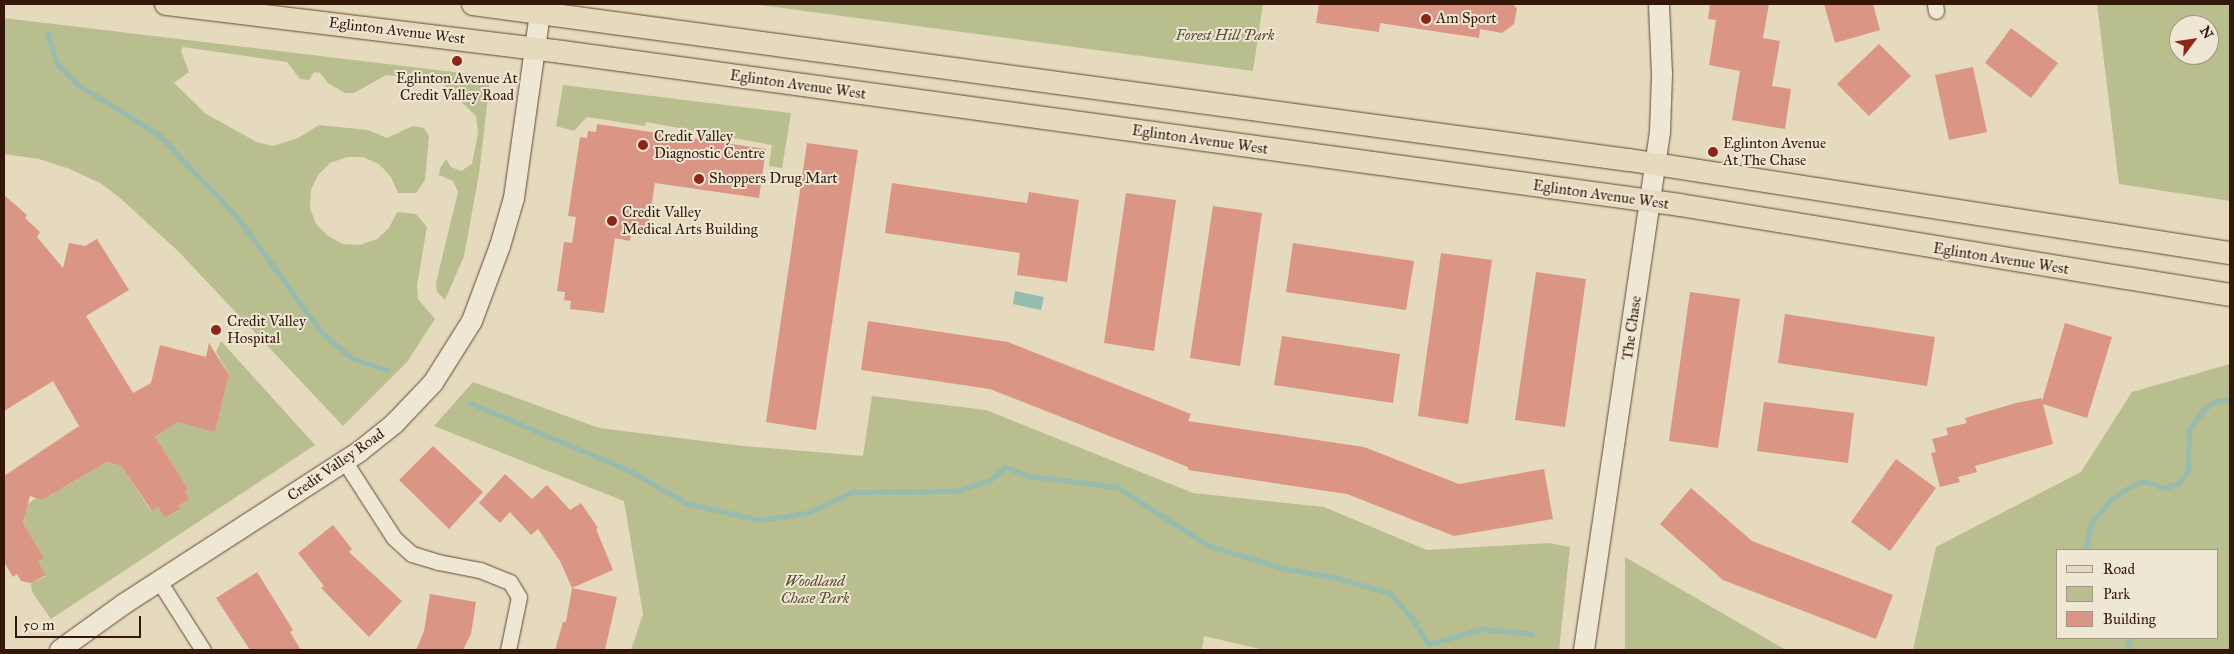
<!DOCTYPE html>
<html>
<head>
<meta charset="utf-8">
<style>
	body { margin:0 }
	#map { position:relative; width:2234px; height:654px; overflow:hidden; background:#e5dabd; font-family:"IM FELL Great Primer",serif }
	div>[style] { position:absolute }
	[style*='--x'] { left:calc(var(--x)*1px); top:calc(var(--y)*1px); width:calc(var(--w)*1px); rotate:calc(var(--a)*1deg) }
	.green>* { inset:0; background:#b9be8e }
	.water>* { inset:0; background:#96bbaf }
	.stream>* { height:5px; margin:-2.5px; padding:0 2.5px; transform-origin:2.5px; border-radius:2.5px; background:#96bbaf }
	.building>* { inset:0; background:#db9585 }
	.roads { filter:drop-shadow(0 0 1px #614834) drop-shadow(0 0 1px #614834) }
	.street>* { height:15px; margin:-7.5px; padding:0 7.5px; transform-origin:7.5px; border-radius:7.5px; background:#eee7d4 }
	.secondary>* { height:20px; margin:-10px; padding:0 10px; transform-origin:10px; border-radius:10px; background:#eee7d4 }
	.primary>* { height:22px; margin:-11px; padding:0 11px; transform-origin:11px; border-radius:11px; background:#e5dabd }
	.dots>* { width:14px; height:14px; translate:-50% -50%; box-sizing:border-box; border:2px solid #eee7d4; border-radius:50% }
	span { translate:-50% -50%; white-space:nowrap; text-align:center; line-height:1.15; -webkit-text-stroke:4px #eee7d4; paint-order:stroke }
	.poi-label { font-size:15px; color:#351707 }
	.left { translate:0 -50%; text-align:left }
	.street-label { font-size:15px; color:#351707 }
	.park-label { font-size:15px; color:#5d4930; font-style:italic }
	.frame { position:absolute; inset:0; border:5px solid #351707; pointer-events:none }
	.legend { position:absolute; left:2056px; top:549px; width:162px; height:90px; box-sizing:border-box; background:#eee7d4; border:1px solid #a49482; margin:0; padding:6px 9px; list-style:none; font-size:15px; color:#351707 }
	.legend li { display:flex; align-items:center; gap:10px; height:25px }
	.legend b { width:25px; border:1px solid #a49482 }
	.north { position:absolute; left:2169px; top:15px; width:50px; height:50px; box-sizing:border-box; background:#eee7d4; border:1px solid #a49482; border-radius:50%; rotate:59deg; font-size:14px; font-weight:700; line-height:20px; text-align:center; color:#351707 }
	.north::after { content:''; display:block; margin:auto; width:18px; height:22px; background:#8f2418; clip-path:polygon(50% 0,100% 100%,50% 72%,0 100%) }
	.scale { position:absolute; left:15px; top:616px; width:126px; height:22px; box-sizing:border-box; border:2px solid #351707; border-top:0; padding-left:6px; font-size:15px; line-height:18px; white-space:nowrap; color:#351707; -webkit-text-stroke:4px #eee7d4; paint-order:stroke }
</style>
</head>
<body>
<div id="map">
	<div class="green">
		<div style="clip-path:polygon(753px 4px,1263px 4px,1253px 71px)"></div>
		<div style="clip-path:polygon(evenodd,2097px 4px,2230px 4px,2230px 201px,2119px 184px,2097px 4px,2179px 25px,2209px 25px,2209px 55px,2179px 55px,2179px 25px)"></div>
		<div style="clip-path:polygon(4px 18px,487px 76px,490px 80px,479px 174px,464px 256px,445px 300px,437px 292px,436px 283px,458px 192px,453px 181px,439px 175px,440px 168px,446px 159px,451px 167px,461px 171px,472px 164px,478px 133px,476px 116px,443px 84px,430px 80px,386px 75px,354px 93px,345px 93px,328px 83px,320px 73px,314px 72px,309px 80px,300px 79px,287px 62px,183px 47px,181px 51px,189px 72px,174px 83px,206px 114px,257px 142px,273px 146px,298px 138px,319px 125px,368px 130px,387px 138px,413px 126px,424px 128px,429px 136px,425px 180px,416px 193px,398px 193px,391px 177px,379px 164px,363px 157px,347px 157px,330px 163px,318px 175px,311px 190px,310px 208px,316px 224px,328px 236px,343px 244px,360px 245px,377px 239px,389px 228px,397px 212px,416px 214px,427px 227px,417px 285px,418px 299px,435px 319px,407px 362px,343px 426px,178px 251px,120px 198px,102px 184px,70px 169px,39px 159px,4px 154px)"></div>
		<div style="clip-path:polygon(563px 85px,791px 113px,782px 168px,769px 166px,772px 145px,646px 122px,645px 126px,587px 117px,574px 131px,556px 126px)"></div>
		<div style="clip-path:polygon(221px 341px,315px 445px,51px 619px,32px 592px,31px 583px,46px 576px,38px 562px,44px 558px,23px 523px,28px 504px,36px 498px,42px 500px,53px 494px,60px 483px,63px 488px,107px 462px,121px 466px,151px 511px,158px 507px,165px 518px,179px 510px,178px 506px,190px 499px,185px 491px,188px 489px,154px 434px,178px 422px,215px 431px,228px 380px,226px 376px,229px 374px,216px 352px)"></div>
		<div style="clip-path:polygon(evenodd,2230px 364px,2230px 650px,1913px 650px,1936px 547px,2081px 472px,2132px 392px,2230px 364px,2058px 550px,2218px 550px,2218px 638px,2058px 638px,2058px 550px)"></div>
		<div style="clip-path:polygon(473px 382px,599px 428px,743px 446px,863px 456px,872px 396px,986px 410px,1193px 493px,1324px 507px,1427px 550px,1549px 543px,1570px 547px,1559px 650px,1264px 650px,1204px 636px,1202px 650px,631px 650px,643px 614px,624px 501px,434px 426px)"></div>
		<div style="clip-path:polygon(1625px 557px,1786px 650px,1625px 650px)"></div>
	</div>
	<div class="water">
		<div style="clip-path:polygon(1015px 291px,1044px 297px,1041px 310px,1013px 304px)"></div>
	</div>
	<div class="stream">
		<div style="--x:47;--y:33;--w:33;--a:72"></div>
		<div style="--x:57;--y:64;--w:30;--a:45"></div>
		<div style="--x:78;--y:85;--w:94;--a:31.5"></div>
		<div style="--x:158;--y:134;--w:116;--a:46.4"></div>
		<div style="--x:238;--y:218;--w:142;--a:53.9"></div>
		<div style="--x:322;--y:333;--w:39;--a:40"></div>
		<div style="--x:352;--y:358;--w:37;--a:19"></div>
		<div style="--x:470;--y:403;--w:174;--a:23"></div>
		<div style="--x:630;--y:471;--w:64;--a:29.7"></div>
		<div style="--x:686;--y:503;--w:75;--a:13.1"></div>
		<div style="--x:759;--y:520;--w:49;--a:-8.1"></div>
		<div style="--x:808;--y:513;--w:48;--a:-26"></div>
		<div style="--x:851;--y:492;--w:105;--a:-0.5"></div>
		<div style="--x:956;--y:491;--w:36;--a:-18"></div>
		<div style="--x:990;--y:480;--w:20;--a:-41"></div>
		<div style="--x:1005;--y:467;--w:27;--a:20"></div>
		<div style="--x:1030;--y:476;--w:88;--a:7.2"></div>
		<div style="--x:1117;--y:487;--w:109;--a:32.7"></div>
		<div style="--x:1209;--y:546;--w:80;--a:16.6"></div>
		<div style="--x:1286;--y:569;--w:44;--a:9.2"></div>
		<div style="--x:1329;--y:576;--w:63;--a:15.6"></div>
		<div style="--x:1390;--y:593;--w:33;--a:49"></div>
		<div style="--x:1412;--y:618;--w:31;--a:58"></div>
		<div style="--x:1428;--y:644;--w:57;--a:-15.3"></div>
		<div style="--x:1483;--y:629;--w:49;--a:5.8"></div>
		<div style="--x:2085;--y:550;--w:28;--a:-77"></div>
		<div style="--x:2091;--y:523;--w:30;--a:-50"></div>
		<div style="--x:2110;--y:500;--w:23;--a:-34"></div>
		<div style="--x:2129;--y:487;--w:17;--a:-21"></div>
		<div style="--x:2145;--y:481;--w:19;--a:21"></div>
		<div style="--x:2163;--y:488;--w:17;--a:-17"></div>
		<div style="--x:2179;--y:483;--w:15;--a:-53"></div>
		<div style="--x:2188;--y:471;--w:41;--a:-88.6"></div>
		<div style="--x:2189;--y:430;--w:24;--a:-55"></div>
		<div style="--x:2203;--y:410;--w:16;--a:-35"></div>
		<div style="--x:2216;--y:401;--w:14;--a:-8"></div>
		<div style="--x:2130;--y:638;--w:8;--a:113"></div>
		<div style="--x:2127;--y:645;--w:6;--a:51"></div>
	</div>
	<div class="building">
		<div style="clip-path:polygon(1319px 4px,1513px 4px,1517px 9px,1514px 24px,1502px 33px,1480px 29px,1479px 38px,1380px 23px,1379px 32px,1316px 23px)"></div>
		<div style="clip-path:polygon(1710px 4px,1769px 4px,1763px 38px,1780px 41px,1772px 86px,1791px 89px,1785px 129px,1732px 120px,1740px 71px,1709px 65px,1716px 20px,1708px 19px)"></div>
		<div style="clip-path:polygon(1824px 4px,1873px 4px,1880px 30px,1835px 43px)"></div>
		<div style="clip-path:polygon(2011px 28px,2058px 63px,2031px 98px,1985px 63px)"></div>
		<div style="clip-path:polygon(1879px 44px,1911px 76px,1869px 116px,1837px 84px)"></div>
		<div style="clip-path:polygon(1973px 67px,1987px 132px,1949px 140px,1935px 75px)"></div>
		<div style="clip-path:polygon(597px 124px,766px 149px,759px 198px,655px 183px,648px 228px,640px 226px,639px 234px,631px 233px,630px 241px,615px 238px,604px 313px,570px 309px,571px 301px,564px 300px,565px 292px,557px 291px,564px 242px,572px 243px,576px 217px,568px 216px,580px 137px,587px 138px,588px 131px,596px 132px)"></div>
		<div style="clip-path:polygon(807px 143px,858px 150px,816px 430px,766px 422px)"></div>
		<div style="clip-path:polygon(892px 183px,1027px 203px,1029px 192px,1079px 200px,1067px 282px,1017px 275px,1020px 253px,885px 233px)"></div>
		<div style="clip-path:polygon(1126px 193px,1176px 200px,1154px 351px,1104px 343px)"></div>
		<div style="clip-path:polygon(4px 195px,27px 215px,25px 218px,40px 232px,37px 237px,63px 268px,69px 243px,85px 246px,97px 239px,129px 290px,86px 316px,133px 393px,151px 383px,160px 345px,206px 357px,209px 343px,229px 375px,215px 432px,178px 422px,155px 436px,188px 489px,185px 491px,190px 499px,178px 506px,180px 509px,165px 518px,158px 507px,152px 511px,121px 466px,107px 462px,42px 500px,30px 496px,23px 523px,44px 558px,38px 562px,46px 575px,31px 583px,21px 581px,17px 574px,13px 577px,4px 562px,4px 476px,79px 426px,53px 381px,4px 411px)"></div>
		<div style="clip-path:polygon(1213px 206px,1262px 213px,1240px 366px,1190px 358px)"></div>
		<div style="clip-path:polygon(1293px 243px,1414px 261px,1406px 310px,1286px 292px)"></div>
		<div style="clip-path:polygon(1441px 253px,1492px 260px,1468px 424px,1418px 416px)"></div>
		<div style="clip-path:polygon(1536px 272px,1586px 279px,1565px 427px,1515px 420px)"></div>
		<div style="clip-path:polygon(1690px 292px,1740px 299px,1718px 448px,1669px 441px)"></div>
		<div style="clip-path:polygon(1785px 314px,1935px 337px,1927px 386px,1778px 363px)"></div>
		<div style="clip-path:polygon(868px 321px,1008px 342px,1191px 414px,1188px 421px,1364px 447px,1459px 484px,1544px 469px,1553px 519px,1454px 536px,1347px 494px,1188px 470px,1188px 467px,990px 389px,861px 370px)"></div>
		<div style="clip-path:polygon(2065px 323px,2112px 337px,2087px 418px,2043px 404px,2053px 444px,1975px 466px,1977px 472px,1958px 477px,1960px 482px,1940px 487px,1931px 453px,1936px 452px,1932px 439px,1948px 435px,1946px 428px,1967px 423px,1965px 418px,2016px 403px,2041px 398px,2042px 401px)"></div>
		<div style="clip-path:polygon(1282px 336px,1400px 354px,1393px 403px,1274px 385px)"></div>
		<div style="clip-path:polygon(1764px 402px,1854px 413px,1848px 463px,1757px 451px)"></div>
		<div style="clip-path:polygon(433px 446px,483px 492px,449px 529px,399px 480px)"></div>
		<div style="clip-path:polygon(1896px 459px,1936px 488px,1890px 551px,1851px 522px)"></div>
		<div style="clip-path:polygon(505px 474px,532px 499px,547px 485px,570px 510px,581px 503px,598px 528px,596px 529px,613px 570px,572px 588px,560px 561px,538px 529px,531px 535px,510px 512px,500px 523px,479px 503px)"></div>
		<div style="clip-path:polygon(1691px 488px,1752px 541px,1893px 595px,1876px 639px,1723px 580px,1660px 524px)"></div>
		<div style="clip-path:polygon(333px 525px,352px 549px,349px 552px,402px 601px,369px 637px,321px 588px,324px 586px,298px 553px)"></div>
		<div style="clip-path:polygon(257px 572px,293px 630px,290px 632px,301px 650px,250px 650px,216px 598px)"></div>
		<div style="clip-path:polygon(572px 588px,617px 597px,605px 650px,555px 650px,563px 622px,566px 622px)"></div>
		<div style="clip-path:polygon(430px 594px,476px 602px,471px 634px,463px 650px,416px 650px,424px 631px)"></div>
	</div>
	<div class="roads">
		<div class="street">
			<div style="--x:1935;--y:4;--w:7;--a:82"></div>
			<div style="--x:345;--y:462;--w:90;--a:57.2"></div>
			<div style="--x:394;--y:538;--w:24;--a:42"></div>
			<div style="--x:412;--y:554;--w:27;--a:17"></div>
			<div style="--x:438;--y:562;--w:43;--a:10.8"></div>
			<div style="--x:480;--y:570;--w:32;--a:22"></div>
			<div style="--x:510;--y:582;--w:17;--a:59"></div>
			<div style="--x:519;--y:597;--w:54;--a:101.7"></div>
			<div style="--x:159;--y:581;--w:82;--a:57.5"></div>
		</div>
		<div class="secondary">
			<div style="--x:60;--y:650;--w:79;--a:-35.7"></div>
			<div style="--x:124;--y:604;--w:280;--a:-32.9"></div>
			<div style="--x:359;--y:452;--w:45;--a:-38.7"></div>
			<div style="--x:394;--y:424;--w:57;--a:-46.4"></div>
			<div style="--x:433;--y:383;--w:73;--a:-57.8"></div>
			<div style="--x:472;--y:321;--w:80;--a:-69.5"></div>
			<div style="--x:500;--y:246;--w:50;--a:-73.7"></div>
			<div style="--x:514;--y:198;--w:187;--a:-82"></div>
			<div style="--x:1584;--y:650;--w:524;--a:-81.65"></div>
			<div style="--x:1660;--y:132;--w:58;--a:-88"></div>
			<div style="--x:1662;--y:74;--w:70;--a:-92.5"></div>
		</div>
		<div class="primary">
			<div style="--x:166;--y:4;--w:399;--a:6.9"></div>
			<div style="--x:562;--y:52;--w:1128;--a:7.79"></div>
			<div style="--x:1680;--y:205;--w:557;--a:9.29"></div>
			<div style="--x:473;--y:4;--w:1166;--a:7.69"></div>
			<div style="--x:1629;--y:160;--w:608;--a:8.8"></div>
		</div>
	</div>
	<div class="dots">
		<div style="left:1426px;top:19px;background:#8f2418"></div>
		<div style="left:457px;top:61px;background:#8f2418"></div>
		<div style="left:643px;top:145px;background:#8f2418"></div>
		<div style="left:1713px;top:152px;background:#8f2418"></div>
		<div style="left:699px;top:179px;background:#8f2418"></div>
		<div style="left:612px;top:221px;background:#8f2418"></div>
		<div style="left:216px;top:330px;background:#8f2418"></div>
	</div>
	<div class="poi-label">
		<span class="left" style="left:1436px;top:19px">Am Sport</span>
		<span style="left:457px;top:87px">Eglinton Avenue At<br>Credit Valley Road</span>
		<span class="left" style="left:654px;top:145px">Credit Valley<br>Diagnostic Centre</span>
		<span class="left" style="left:1723px;top:152px">Eglinton Avenue<br>At The Chase</span>
		<span class="left" style="left:709px;top:179px">Shoppers Drug Mart</span>
		<span class="left" style="left:622px;top:221px">Credit Valley<br>Medical Arts Building</span>
		<span class="left" style="left:227px;top:330px">Credit Valley<br>Hospital</span>
	</div>
	<div class="street-label">
		<span style="left:397px;top:31px;rotate:7deg">Eglinton Avenue West</span>
		<span style="left:798px;top:85px;rotate:8deg">Eglinton Avenue West</span>
		<span style="left:1200px;top:140px;rotate:8deg">Eglinton Avenue West</span>
		<span style="left:1601px;top:195px;rotate:8deg">Eglinton Avenue West</span>
		<span style="left:2001px;top:259px;rotate:9deg">Eglinton Avenue West</span>
		<span style="left:1632px;top:328px;rotate:-82deg">The Chase</span>
		<span style="left:336px;top:465px;rotate:-35deg">Credit Valley Road</span>
	</div>
	<div class="park-label">
		<span style="left:1225px;top:36px">Forest Hill Park</span>
		<span style="left:815px;top:590px">Woodland<br>Chase Park</span>
	</div>
	<div class="frame"></div>
	<ul class="legend">
	<li><b style="height:6px;background:#e5dabd"></b>Road</li>
	<li><b style="height:14px;background:#b9be8e"></b>Park</li>
	<li><b style="height:14px;background:#db9585"></b>Building</li>
	</ul>
	<div class="north">N</div>
	<div class="scale">50 m</div>
</div>
</body>
</html>
